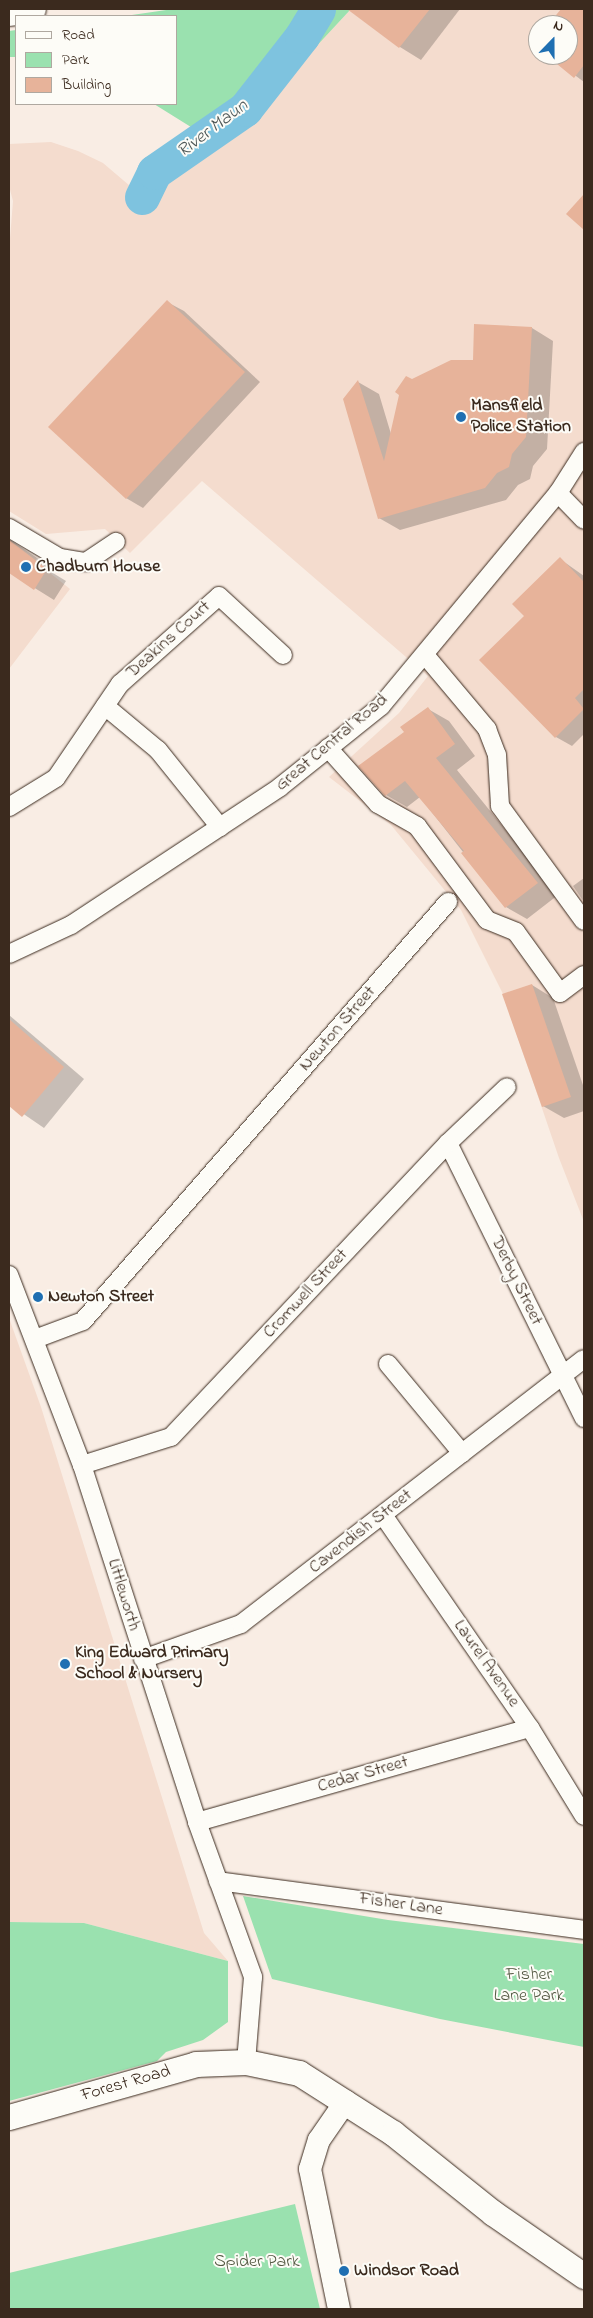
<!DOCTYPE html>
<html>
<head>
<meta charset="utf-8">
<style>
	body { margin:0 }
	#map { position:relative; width:593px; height:2318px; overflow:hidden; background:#f9ede4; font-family:"Indie Flower",sans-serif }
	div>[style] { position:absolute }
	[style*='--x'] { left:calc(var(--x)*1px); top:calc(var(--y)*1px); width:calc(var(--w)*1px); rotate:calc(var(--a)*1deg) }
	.built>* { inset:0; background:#f4dcce }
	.green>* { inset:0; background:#9ae1af }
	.shadow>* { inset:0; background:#0003 }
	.river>* { height:35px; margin:-17.5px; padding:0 17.5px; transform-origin:17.5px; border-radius:17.5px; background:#7ec3df }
	.building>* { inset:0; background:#e7b39a }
	.roads { filter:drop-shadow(0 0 1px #3b2a1e) drop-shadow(0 0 1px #3b2a1e) }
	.minor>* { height:18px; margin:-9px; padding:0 9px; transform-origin:9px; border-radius:9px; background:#fdfcf7 }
	.tertiary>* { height:22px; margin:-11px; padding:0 11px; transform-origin:11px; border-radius:11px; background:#fdfcf7 }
	.secondary>* { height:25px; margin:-12.5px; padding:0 12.5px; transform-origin:12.5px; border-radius:12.5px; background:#fdfcf7 }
	.trunk>* { height:28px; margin:-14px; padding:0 14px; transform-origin:14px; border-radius:14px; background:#fdfcf7 }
	.dots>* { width:14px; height:14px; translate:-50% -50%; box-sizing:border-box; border:2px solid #fdfcf7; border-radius:50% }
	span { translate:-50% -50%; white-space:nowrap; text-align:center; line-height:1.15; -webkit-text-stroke:4px #fdfcf7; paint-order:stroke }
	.poi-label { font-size:18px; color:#3b2a1e; font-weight:700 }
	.left { translate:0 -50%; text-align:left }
	.street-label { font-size:18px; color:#3b2a1e }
	.park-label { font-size:18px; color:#535842 }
	.water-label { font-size:19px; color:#4f5858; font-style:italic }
	.frame { position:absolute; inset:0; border:10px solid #3b2a1e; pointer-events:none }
	.legend { position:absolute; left:15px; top:15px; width:162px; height:90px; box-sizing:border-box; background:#fdfcf7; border:1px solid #afa8a0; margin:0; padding:6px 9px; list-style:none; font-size:15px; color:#3b2a1e }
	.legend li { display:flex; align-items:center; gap:10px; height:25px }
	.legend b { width:25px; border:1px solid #afa8a0 }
	.north { position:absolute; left:528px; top:15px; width:50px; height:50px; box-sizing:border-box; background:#fdfcf7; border:1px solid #afa8a0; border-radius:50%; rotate:22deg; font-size:14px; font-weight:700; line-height:20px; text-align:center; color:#3b2a1e }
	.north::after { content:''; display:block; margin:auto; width:18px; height:22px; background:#1f6fb2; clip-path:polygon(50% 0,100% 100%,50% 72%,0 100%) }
</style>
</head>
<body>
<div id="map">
	<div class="built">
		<div style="clip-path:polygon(evenodd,351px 9px,584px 9px,584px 1222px,559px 1158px,503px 994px,461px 910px,391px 825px,329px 777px,399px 713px,428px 676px,202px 481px,130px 553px,105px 529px,46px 534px,9px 511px,9px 251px,13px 201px,9px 186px,9px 144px,51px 142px,78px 151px,103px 163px,150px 203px,169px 172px,248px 120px,351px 9px,538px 25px,568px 25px,568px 55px,538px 55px,538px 25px)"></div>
		<div style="clip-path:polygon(9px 540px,37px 558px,35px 561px,70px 589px,9px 669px)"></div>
		<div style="clip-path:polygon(9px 1318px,41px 1407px,204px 1933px,228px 1961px,84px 1923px,9px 1922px)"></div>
	</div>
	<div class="green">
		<div style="clip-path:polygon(173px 9px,351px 9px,248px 120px,215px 142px,154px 104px,176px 104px,176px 16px,125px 16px)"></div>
		<div style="clip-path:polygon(16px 30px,16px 57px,9px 57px,9px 31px)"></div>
		<div style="clip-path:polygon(243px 1896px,388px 1920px,584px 1944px,584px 2047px,440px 2019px,272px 1979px)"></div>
		<div style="clip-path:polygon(9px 1922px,84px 1923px,228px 1961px,228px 2022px,203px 2040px,166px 2052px,157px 2061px,9px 2101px)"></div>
		<div style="clip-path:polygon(295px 2204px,320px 2309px,9px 2309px,9px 2273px)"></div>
	</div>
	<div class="shadow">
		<div style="clip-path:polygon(353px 9px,460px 9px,421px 60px,400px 47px)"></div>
		<div style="clip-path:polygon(562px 9px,584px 9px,584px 82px,548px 55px,568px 55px,568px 25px,550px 25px)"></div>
		<div style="clip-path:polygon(538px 39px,538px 47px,534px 44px)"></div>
		<div style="clip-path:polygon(167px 302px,184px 311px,260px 382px,143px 508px,126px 498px)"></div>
		<div style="clip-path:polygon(532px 328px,553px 341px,547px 449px,533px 466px,530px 479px,518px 485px,506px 500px,400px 530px,379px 518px,358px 382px,379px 394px,391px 434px,412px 380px,474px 362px)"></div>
		<div style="clip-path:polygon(9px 539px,55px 570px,53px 573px,66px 581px,54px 600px,9px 572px)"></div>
		<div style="clip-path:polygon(560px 559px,584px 576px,584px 734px,572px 746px,556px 737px,526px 616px)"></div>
		<div style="clip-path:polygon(428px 709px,449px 721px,475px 756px,457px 770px,558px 895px,527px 919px,506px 907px,420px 797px,407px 807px,386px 795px,406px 732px)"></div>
		<div style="clip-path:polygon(584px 878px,584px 902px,573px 886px)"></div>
		<div style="clip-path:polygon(532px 985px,553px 998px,584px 1088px,584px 1111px,564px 1118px,543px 1106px)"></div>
		<div style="clip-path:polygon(9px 1015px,84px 1079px,44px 1128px,9px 1104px)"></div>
	</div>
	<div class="river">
		<div style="--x:142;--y:197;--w:28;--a:-64"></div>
		<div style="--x:154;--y:172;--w:111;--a:-34.7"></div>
		<div style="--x:245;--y:109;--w:93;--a:-52"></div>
		<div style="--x:302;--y:36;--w:31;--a:-59"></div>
	</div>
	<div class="building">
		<div style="clip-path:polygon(347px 9px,430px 9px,399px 48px)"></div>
		<div style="clip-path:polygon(561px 9px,584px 9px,584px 65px,574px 78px,546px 55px,568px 55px,568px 25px,548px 25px)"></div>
		<div style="clip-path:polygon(584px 194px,584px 230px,566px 214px)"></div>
		<div style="clip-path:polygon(167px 300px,245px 372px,126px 499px,48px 427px)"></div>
		<div style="clip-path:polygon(474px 324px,532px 327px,526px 437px,512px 454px,509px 467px,497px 473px,485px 488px,378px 519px,343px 399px,358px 380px,384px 461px,399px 395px,395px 392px,406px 376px,412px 379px,451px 360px,473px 360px)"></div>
		<div style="clip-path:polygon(9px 540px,47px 569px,34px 590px,9px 573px)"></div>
		<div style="clip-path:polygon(560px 557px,584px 582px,584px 689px,575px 698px,584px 709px,555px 738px,479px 660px,524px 616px,512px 604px)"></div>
		<div style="clip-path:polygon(428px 707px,455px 744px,436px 758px,538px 883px,505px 908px,461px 853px,464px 851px,405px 781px,385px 796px,358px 766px,404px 732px,400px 727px)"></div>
		<div style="clip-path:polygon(532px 984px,571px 1097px,542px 1107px,502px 994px)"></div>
		<div style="clip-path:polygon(9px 1019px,64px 1067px,22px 1117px,9px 1106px)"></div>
	</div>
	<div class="roads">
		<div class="minor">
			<div style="--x:558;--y:493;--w:37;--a:46"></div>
			<div style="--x:9;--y:528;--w:59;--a:30.5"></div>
			<div style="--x:60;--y:558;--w:26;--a:9"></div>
			<div style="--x:86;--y:562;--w:36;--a:-34"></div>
			<div style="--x:425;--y:655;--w:97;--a:50"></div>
			<div style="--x:487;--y:729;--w:28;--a:69"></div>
			<div style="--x:497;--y:755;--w:51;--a:86.6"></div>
			<div style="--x:500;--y:806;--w:142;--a:53.9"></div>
			<div style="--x:105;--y:706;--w:69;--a:39.7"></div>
			<div style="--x:158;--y:750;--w:99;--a:51.2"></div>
			<div style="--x:328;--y:748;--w:75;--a:48.2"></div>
			<div style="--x:378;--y:804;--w:45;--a:29.4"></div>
			<div style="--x:417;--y:826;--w:117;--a:53.3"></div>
			<div style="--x:487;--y:920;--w:31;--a:22"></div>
			<div style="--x:516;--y:932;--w:75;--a:54.2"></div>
			<div style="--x:560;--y:993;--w:30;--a:-37"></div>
			<div style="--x:9;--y:807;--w:55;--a:-31.7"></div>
			<div style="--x:56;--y:778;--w:114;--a:-55.8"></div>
			<div style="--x:120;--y:684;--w:132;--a:-41.6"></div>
			<div style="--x:219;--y:596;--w:87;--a:42.7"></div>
			<div style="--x:9;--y:954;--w:68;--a:-25.1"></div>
			<div style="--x:71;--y:925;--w:250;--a:-33.4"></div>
			<div style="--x:280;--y:787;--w:129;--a:-38.7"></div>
			<div style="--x:381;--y:706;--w:277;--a:-50.3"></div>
			<div style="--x:558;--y:493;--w:49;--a:-57.6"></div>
			<div style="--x:448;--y:1143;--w:307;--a:63.7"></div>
			<div style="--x:9;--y:1275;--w:204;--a:69"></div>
			<div style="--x:82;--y:1465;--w:375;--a:72.1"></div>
			<div style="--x:197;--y:1822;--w:165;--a:70.1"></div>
			<div style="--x:253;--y:1977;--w:85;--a:94.7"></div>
			<div style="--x:35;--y:1339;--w:51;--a:-20.6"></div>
			<div style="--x:83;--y:1321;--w:556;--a:-48.94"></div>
			<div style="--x:388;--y:1364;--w:116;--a:50.3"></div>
			<div style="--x:82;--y:1465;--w:93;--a:-17.5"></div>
			<div style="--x:171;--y:1437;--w:404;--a:-46.7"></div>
			<div style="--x:448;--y:1143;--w:81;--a:-43.5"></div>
			<div style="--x:383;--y:1515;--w:259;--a:55.4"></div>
			<div style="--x:530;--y:1728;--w:103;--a:58.5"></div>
			<div style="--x:143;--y:1659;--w:104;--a:-19.7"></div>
			<div style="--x:241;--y:1624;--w:433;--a:-37.7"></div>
			<div style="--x:197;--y:1822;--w:346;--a:-15.8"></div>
			<div style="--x:218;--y:1881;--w:369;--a:7.6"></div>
		</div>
		<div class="tertiary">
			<div style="--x:339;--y:2309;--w:143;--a:-101.7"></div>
			<div style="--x:310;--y:2169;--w:30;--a:-73"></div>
			<div style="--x:319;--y:2140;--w:47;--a:-55.3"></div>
		</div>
		<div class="secondary">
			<div style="--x:9;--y:2117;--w:194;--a:-15.8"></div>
			<div style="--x:196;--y:2064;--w:50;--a:-2.3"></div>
			<div style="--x:246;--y:2062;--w:54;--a:11.7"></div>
			<div style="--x:299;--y:2073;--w:112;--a:32.6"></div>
			<div style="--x:393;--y:2133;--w:128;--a:38.7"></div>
			<div style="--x:493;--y:2213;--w:111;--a:34.7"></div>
		</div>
		<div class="trunk">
			<div style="--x:9;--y:12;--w:23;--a:-7"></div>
		</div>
	</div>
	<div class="dots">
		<div style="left:461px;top:417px;background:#1f6fb2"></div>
		<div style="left:26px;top:567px;background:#1f6fb2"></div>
		<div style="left:38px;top:1297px;background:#1f6fb2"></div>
		<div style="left:65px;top:1664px;background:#1f6fb2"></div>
		<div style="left:344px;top:2271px;background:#1f6fb2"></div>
	</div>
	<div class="poi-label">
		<span class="left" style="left:471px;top:417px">Mansfield<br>Police Station</span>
		<span class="left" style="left:36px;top:567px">Chadburn House</span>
		<span class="left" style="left:48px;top:1297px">Newton Street</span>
		<span class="left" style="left:75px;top:1664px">King Edward Primary<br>School &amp; Nursery</span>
		<span class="left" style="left:354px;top:2271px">Windsor Road</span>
	</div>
	<div class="street-label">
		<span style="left:169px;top:640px;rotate:-42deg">Deakins Court</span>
		<span style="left:332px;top:743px;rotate:-40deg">Great Central Road</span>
		<span style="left:338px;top:1029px;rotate:-49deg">Newton Street</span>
		<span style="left:516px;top:1281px;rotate:64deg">Derby Street</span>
		<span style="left:306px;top:1294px;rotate:-47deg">Cromwell Street</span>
		<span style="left:361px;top:1532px;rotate:-38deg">Cavendish Street</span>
		<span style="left:123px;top:1595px;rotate:73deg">Littleworth</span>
		<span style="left:486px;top:1664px;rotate:55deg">Laurel Avenue</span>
		<span style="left:363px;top:1775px;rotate:-16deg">Cedar Street</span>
		<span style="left:401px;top:1905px;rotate:8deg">Fisher Lane</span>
		<span style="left:126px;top:2084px;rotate:-16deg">Forest Road</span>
	</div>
	<div class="park-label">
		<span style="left:529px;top:1986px">Fisher<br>Lane Park</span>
		<span style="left:257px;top:2262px">Spider Park</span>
	</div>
	<div class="water-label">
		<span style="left:213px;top:129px;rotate:-37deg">River Maun</span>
	</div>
	<div class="frame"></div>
	<ul class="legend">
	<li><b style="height:6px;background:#fdfcf7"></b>Road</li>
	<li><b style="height:14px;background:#9ae1af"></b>Park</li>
	<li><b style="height:14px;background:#e7b39a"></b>Building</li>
	</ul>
	<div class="north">N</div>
</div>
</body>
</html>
